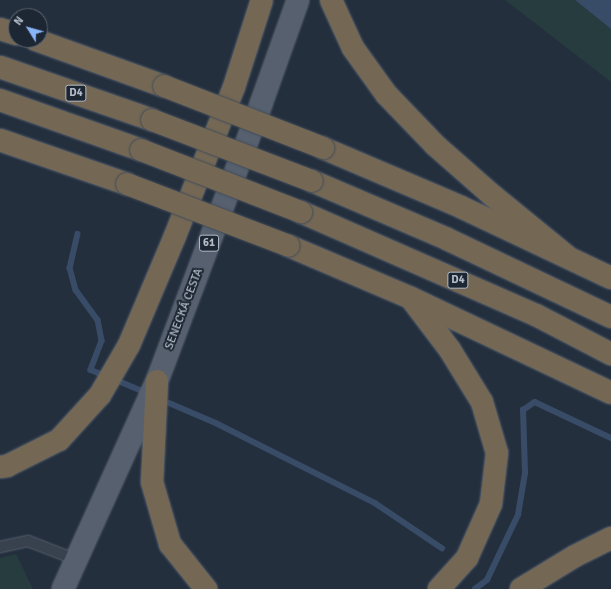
<!DOCTYPE html>
<html>
<head>
<meta charset="utf-8">
<style>
	body { margin:0 }
	#map { position:relative; width:611px; height:589px; overflow:hidden; background:#242f3e; font-family:Signika,sans-serif }
	div>[style] { position:absolute }
	[style*='--x'] { left:calc(var(--x)*1px); top:calc(var(--y)*1px); width:calc(var(--w)*1px); rotate:calc(var(--a)*1deg) }
	.green>* { inset:0; background:#263c3f }
	.water>* { inset:0; background:#394c67 }
	.stream>* { height:5.5px; margin:-2.75px; padding:0 2.75px; transform-origin:2.75px; border-radius:2.75px; background:#394c67 }
	.roads { filter:drop-shadow(0 0 1px #565f6c) drop-shadow(0 0 1px #565f6c) }
	.service>* { height:10px; margin:-5px; padding:0 5px; transform-origin:5px; border-radius:5px; background:#38414e }
	.primary>* { height:22px; margin:-11px; padding:0 11px; transform-origin:11px; border-radius:11px; background:#56606e }
	.motorway>* { height:22px; margin:-11px; padding:0 11px; transform-origin:11px; border-radius:11px; background:#746855 }
	.bridges { filter:drop-shadow(0 0 1px #434c59) drop-shadow(0 0 1px #434c59) }
	.motorway-bridge>* { height:22px; margin:-11px; padding:0 11px; transform-origin:11px; border-radius:11px; background:#746855 }
	span { translate:-50% -50%; white-space:nowrap; text-align:center; line-height:1.15; -webkit-text-stroke:4px #1d2633; paint-order:stroke }
	.shield-label span { padding:1px 3px; background:#1d2633; border:1px solid; border-radius:3px; -webkit-text-stroke-width:0 }
	.shield-label { font-size:11px; color:#b4bcc9; font-weight:700 }
	.street-label { font-size:12px; color:#b4bcc9 }
	.north { position:absolute; left:8px; top:8px; width:40px; height:40px; box-sizing:border-box; background:#1d2633; border:1px solid #59626f; border-radius:50%; rotate:307deg; font-size:11px; font-weight:700; line-height:16px; text-align:center; color:#b4bcc9 }
	.north::after { content:''; display:block; margin:auto; width:14px; height:18px; background:#8ab4f8; clip-path:polygon(50% 0,100% 100%,50% 72%,0 100%) }
</style>
</head>
<body>
<div id="map">
	<div class="green">
		<div style="clip-path:polygon(505px 0,575px 0,611px 29px,611px 82px)"></div>
		<div style="clip-path:polygon(16px 554px,33px 589px,0 589px,0 558px)"></div>
	</div>
	<div class="water">
		<div style="clip-path:polygon(575px 0,611px 0,611px 29px)"></div>
	</div>
	<div class="stream">
		<div style="--x:78;--y:234;--w:35;--a:103"></div>
		<div style="--x:70;--y:268;--w:23;--a:75"></div>
		<div style="--x:76;--y:290;--w:37;--a:54"></div>
		<div style="--x:98;--y:320;--w:21;--a:79"></div>
		<div style="--x:102;--y:341;--w:31;--a:111"></div>
		<div style="--x:91;--y:370;--w:16;--a:22"></div>
		<div style="--x:114;--y:379;--w:36;--a:23"></div>
		<div style="--x:160;--y:399;--w:61;--a:23.2"></div>
		<div style="--x:216;--y:423;--w:178;--a:26.7"></div>
		<div style="--x:375;--y:503;--w:81;--a:33.9"></div>
		<div style="--x:475;--y:589;--w:15;--a:-37"></div>
		<div style="--x:487;--y:580;--w:72;--a:-64.5"></div>
		<div style="--x:518;--y:515;--w:43;--a:-80.5"></div>
		<div style="--x:525;--y:473;--w:63;--a:-91.8"></div>
		<div style="--x:523;--y:410;--w:14;--a:-34"></div>
		<div style="--x:535;--y:402;--w:84;--a:25.3"></div>
	</div>
	<div class="roads">
		<div class="service">
			<div style="--x:0;--y:547;--w:29;--a:-12"></div>
			<div style="--x:28;--y:541;--w:53;--a:21.2"></div>
		</div>
		<div class="primary">
			<div style="--x:63;--y:589;--w:228;--a:-65.7"></div>
			<div style="--x:157;--y:381;--w:296;--a:-69.4"></div>
			<div style="--x:261;--y:104;--w:110;--a:-70.4"></div>
		</div>
		<div class="motorway">
			<div style="--x:331;--y:0;--w:53;--a:65.4"></div>
			<div style="--x:353;--y:48;--w:57;--a:54.3"></div>
			<div style="--x:386;--y:94;--w:71;--a:46.1"></div>
			<div style="--x:435;--y:145;--w:76;--a:41.3"></div>
			<div style="--x:492;--y:195;--w:98;--a:39.2"></div>
			<div style="--x:0;--y:29;--w:17;--a:17"></div>
			<div style="--x:36;--y:40;--w:136;--a:19.8"></div>
			<div style="--x:0;--y:67;--w:161;--a:19.2"></div>
			<div style="--x:0;--y:100;--w:150;--a:19.5"></div>
			<div style="--x:0;--y:140;--w:134;--a:19.1"></div>
			<div style="--x:323;--y:148;--w:150;--a:23.1"></div>
			<div style="--x:461;--y:207;--w:166;--a:25.3"></div>
			<div style="--x:312;--y:181;--w:147;--a:23.2"></div>
			<div style="--x:447;--y:239;--w:182;--a:25.4"></div>
			<div style="--x:301;--y:212;--w:257;--a:23.7"></div>
			<div style="--x:536;--y:315;--w:85;--a:27.5"></div>
			<div style="--x:289;--y:246;--w:133;--a:23.1"></div>
			<div style="--x:411;--y:298;--w:221;--a:25.4"></div>
			<div style="--x:413;--y:301;--w:61;--a:52.9"></div>
			<div style="--x:450;--y:350;--w:61;--a:58.4"></div>
			<div style="--x:482;--y:402;--w:53;--a:73.6"></div>
			<div style="--x:497;--y:453;--w:51;--a:96.7"></div>
			<div style="--x:491;--y:504;--w:59;--a:114"></div>
			<div style="--x:467;--y:558;--w:42;--a:132.1"></div>
			<div style="--x:157;--y:381;--w:101;--a:92.8"></div>
			<div style="--x:152;--y:482;--w:65;--a:73.8"></div>
			<div style="--x:170;--y:544;--w:58;--a:51.3"></div>
			<div style="--x:0;--y:467;--w:7;--a:-8"></div>
			<div style="--x:7;--y:466;--w:58;--a:-26.6"></div>
			<div style="--x:59;--y:440;--w:61;--a:-47.7"></div>
			<div style="--x:100;--y:395;--w:58;--a:-59.9"></div>
			<div style="--x:129;--y:345;--w:118;--a:-67.1"></div>
			<div style="--x:175;--y:236;--w:160;--a:-68.4"></div>
			<div style="--x:234;--y:87;--w:91;--a:-72.2"></div>
			<div style="--x:521;--y:589;--w:63;--a:-31.4"></div>
			<div style="--x:575;--y:556;--w:40;--a:-26.6"></div>
		</div>
	</div>
	<div class="bridges">
		<div class="motorway-bridge">
			<div style="--x:164;--y:86;--w:171;--a:21.3"></div>
			<div style="--x:152;--y:120;--w:171;--a:20.9"></div>
			<div style="--x:141;--y:150;--w:172;--a:21.2"></div>
			<div style="--x:127;--y:184;--w:173;--a:20.9"></div>
		</div>
	</div>
	<div class="shield-label">
		<span style="left:76px;top:93px">D4</span>
		<span style="left:209px;top:243px">61</span>
		<span style="left:458px;top:280px">D4</span>
	</div>
	<div class="street-label">
		<span style="left:184px;top:309px;rotate:-69deg">SENECKÁ CESTA</span>
	</div>
	<div class="north">N</div>
</div>
</body>
</html>
